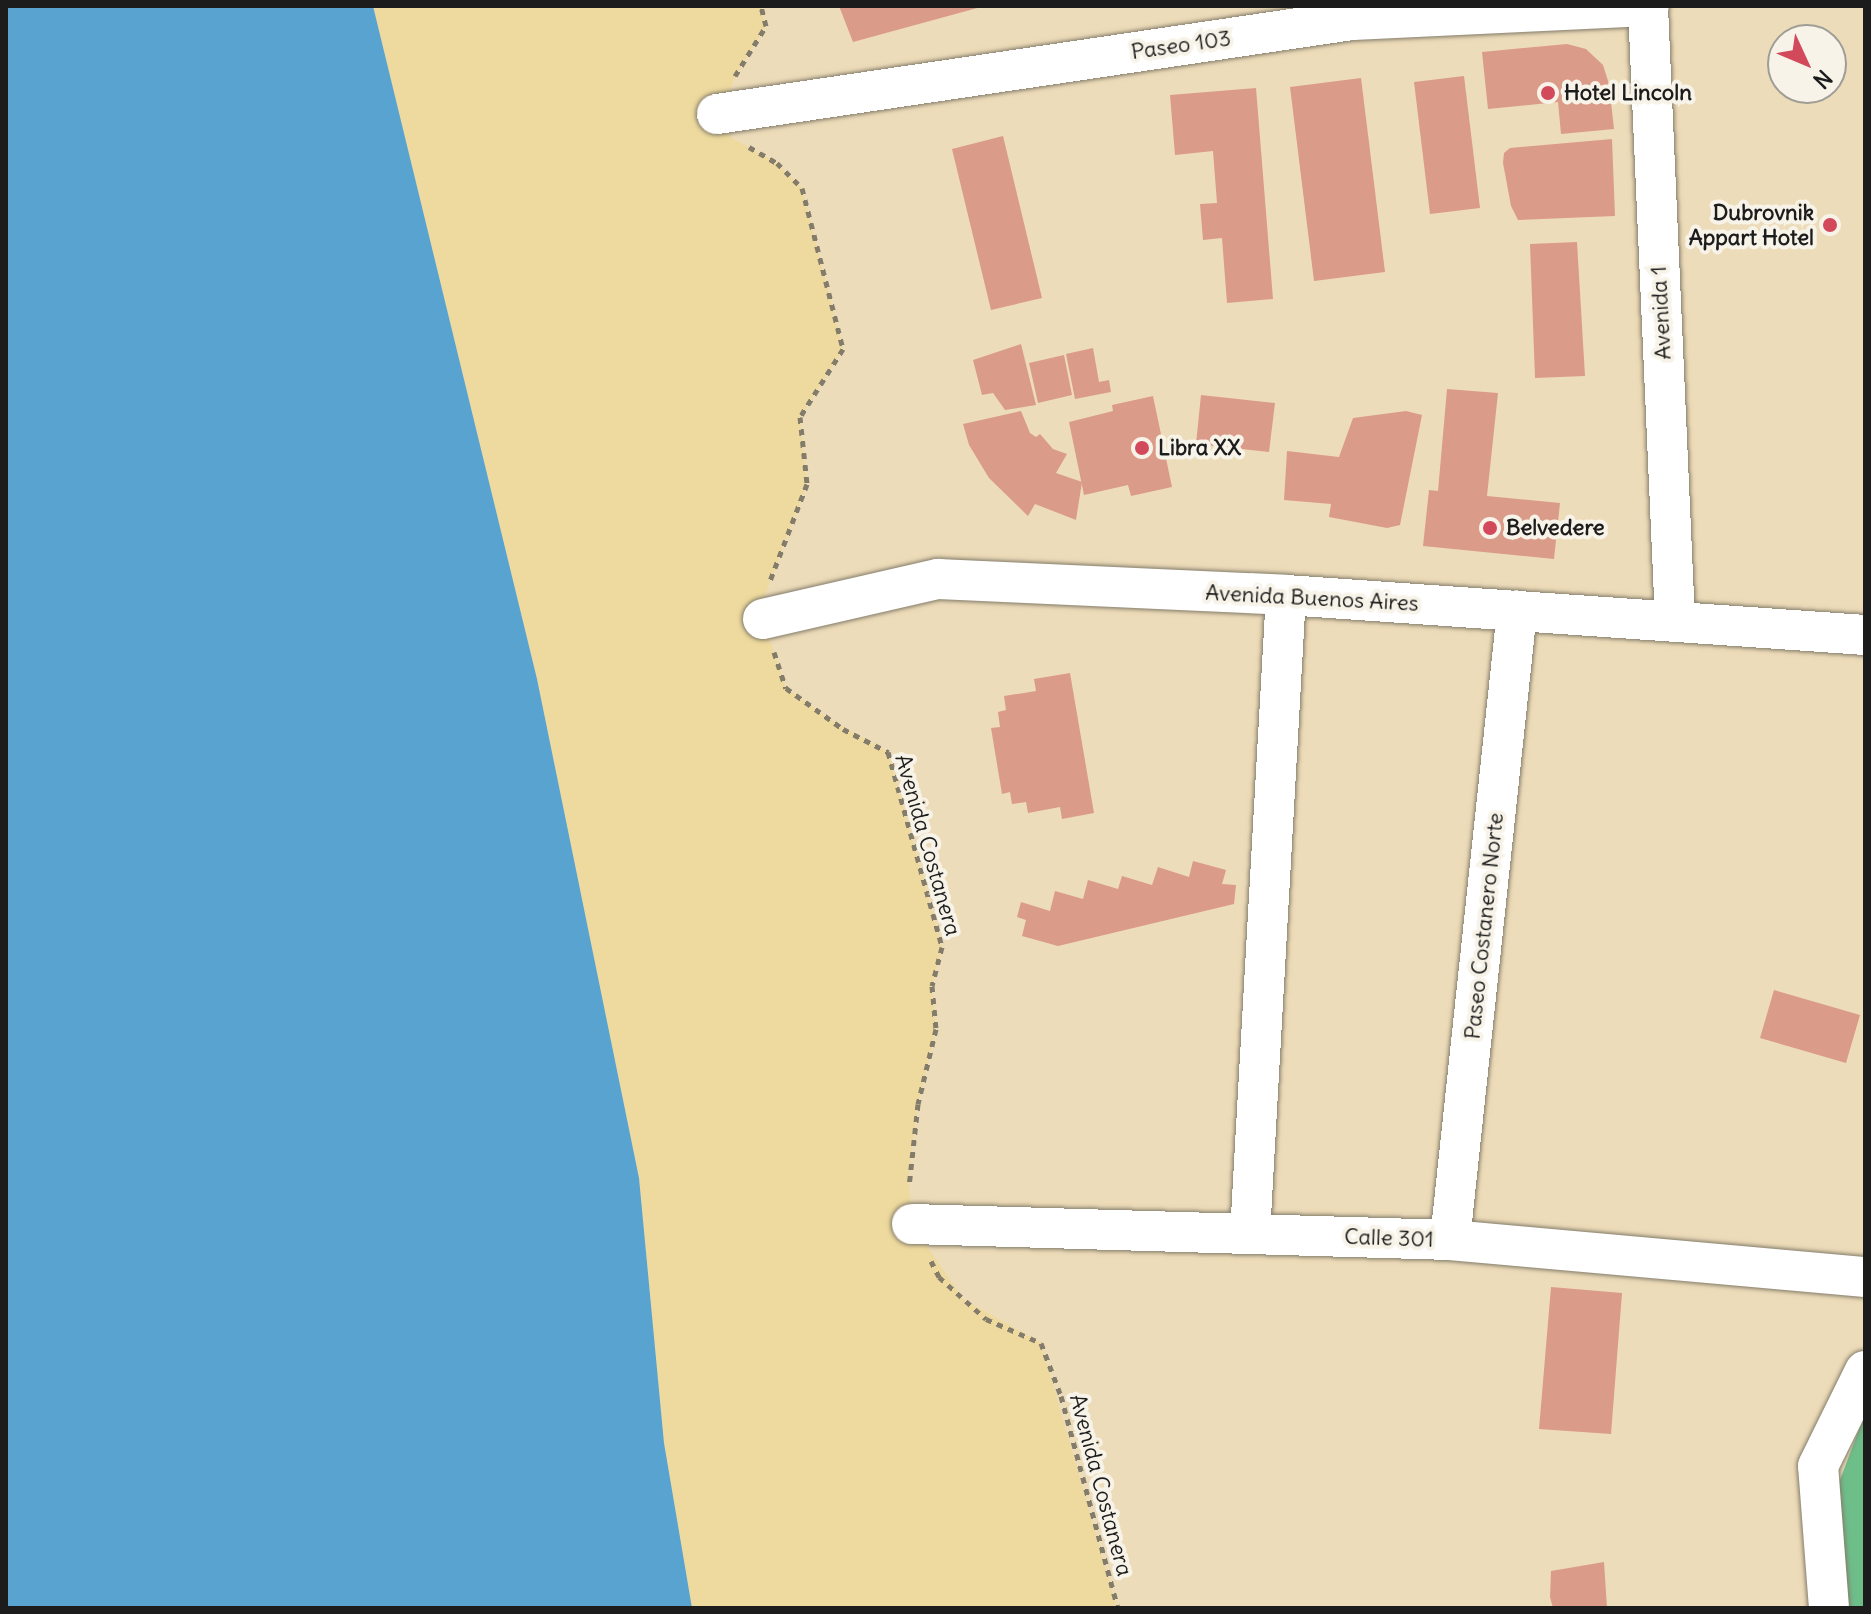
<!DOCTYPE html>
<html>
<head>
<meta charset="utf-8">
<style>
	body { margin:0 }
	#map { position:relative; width:1871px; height:1614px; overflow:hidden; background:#eddcb9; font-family:Delius,sans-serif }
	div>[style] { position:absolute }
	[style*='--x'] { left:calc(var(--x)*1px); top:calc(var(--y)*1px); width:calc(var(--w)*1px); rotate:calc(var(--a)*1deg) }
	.forest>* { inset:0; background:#6ebe8a }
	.sand>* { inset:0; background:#eeda9e }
	.water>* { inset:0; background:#59a3d0 }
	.building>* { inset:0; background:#db9b89 }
	.path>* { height:5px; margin-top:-2.5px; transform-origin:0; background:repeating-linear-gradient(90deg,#847c6a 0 6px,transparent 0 12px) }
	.roads { filter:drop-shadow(0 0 2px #847c6a) drop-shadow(0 0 2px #847c6a) }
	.minor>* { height:40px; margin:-20px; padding:0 20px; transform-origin:20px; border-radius:20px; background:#fff }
	.dots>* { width:22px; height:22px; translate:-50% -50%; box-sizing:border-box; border:4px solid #f7f3e8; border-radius:50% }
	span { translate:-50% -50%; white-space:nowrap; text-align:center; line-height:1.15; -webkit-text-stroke:8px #f7f3e8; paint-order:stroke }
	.street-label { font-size:22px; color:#1c1c1c }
	.poi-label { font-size:22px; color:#1c1c1c; font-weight:700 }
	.left { translate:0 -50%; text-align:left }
	.right { translate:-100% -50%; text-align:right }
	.frame { position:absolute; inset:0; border:8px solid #1c1c1c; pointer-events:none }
	.north { position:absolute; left:1767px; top:24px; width:80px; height:80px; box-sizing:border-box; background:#f7f3e8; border:2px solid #9f9d96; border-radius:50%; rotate:134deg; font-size:22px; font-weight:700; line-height:32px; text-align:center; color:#1c1c1c }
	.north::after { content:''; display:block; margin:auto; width:28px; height:36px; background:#d1495b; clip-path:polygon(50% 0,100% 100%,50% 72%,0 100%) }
</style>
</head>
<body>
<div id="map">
	<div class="forest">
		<div style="clip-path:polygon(1865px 1414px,1865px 1608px,1837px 1608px,1838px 1485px)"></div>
	</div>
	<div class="sand">
		<div style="clip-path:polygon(373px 6px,761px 6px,766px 26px,740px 68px,717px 115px,730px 137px,777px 163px,802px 188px,843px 349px,800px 417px,807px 484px,762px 603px,763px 619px,786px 688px,830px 719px,888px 752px,942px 947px,932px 986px,936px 1029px,918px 1104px,908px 1177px,912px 1224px,963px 1299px,1041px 1343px,1117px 1608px,692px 1608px,664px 1443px,639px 1178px,537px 679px)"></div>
	</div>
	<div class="water">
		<div style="clip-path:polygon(6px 6px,373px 6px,537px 679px,639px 1178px,664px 1443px,692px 1608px,6px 1608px)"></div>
	</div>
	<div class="building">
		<div style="clip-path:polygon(839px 6px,980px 6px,981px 7px,853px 42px)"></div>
		<div style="clip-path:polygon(1567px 44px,1586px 49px,1603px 65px,1609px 84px,1614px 129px,1561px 134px,1558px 102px,1488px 109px,1482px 52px)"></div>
		<div style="clip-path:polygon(1464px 76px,1480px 208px,1430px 214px,1414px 82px)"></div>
		<div style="clip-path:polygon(1361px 78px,1385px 272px,1314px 281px,1290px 87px)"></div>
		<div style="clip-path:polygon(1256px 88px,1273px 299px,1227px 303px,1222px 238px,1203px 240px,1200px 204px,1217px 203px,1213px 151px,1175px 155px,1170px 95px)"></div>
		<div style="clip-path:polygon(1003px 136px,1042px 298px,991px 310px,952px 149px)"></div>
		<div style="clip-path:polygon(1612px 139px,1615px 216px,1518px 220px,1511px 206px,1503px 163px,1504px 153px,1510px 148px)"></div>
		<div style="clip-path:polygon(1577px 242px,1585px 376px,1535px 378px,1530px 244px)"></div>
		<div style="clip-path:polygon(1021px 344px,1036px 405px,1005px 410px,993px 393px,982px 395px,973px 360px)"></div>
		<div style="clip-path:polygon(1093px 348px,1099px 382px,1109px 380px,1111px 392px,1075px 399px,1066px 354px)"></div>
		<div style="clip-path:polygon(1064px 355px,1072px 395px,1038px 403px,1029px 363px)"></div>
		<div style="clip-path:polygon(1447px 389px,1498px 393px,1487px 496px,1560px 503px,1554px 559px,1423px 546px,1429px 490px,1438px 491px)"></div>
		<div style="clip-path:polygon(1201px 395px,1275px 403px,1269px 452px,1196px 444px)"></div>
		<div style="clip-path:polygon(1153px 396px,1172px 487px,1131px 496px,1128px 485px,1084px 495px,1069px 422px,1113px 411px,1112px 405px)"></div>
		<div style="clip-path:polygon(1021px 411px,1030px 433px,1036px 437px,1040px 434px,1053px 449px,1067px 454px,1056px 473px,1082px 482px,1076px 520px,1035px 504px,1028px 516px,989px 478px,969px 445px,963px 424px)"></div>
		<div style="clip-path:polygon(1406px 411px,1422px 415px,1400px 525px,1387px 528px,1329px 517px,1331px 504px,1284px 500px,1287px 451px,1339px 457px,1353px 418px)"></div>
		<div style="clip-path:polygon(1070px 673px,1094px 813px,1062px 819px,1060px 807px,1028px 813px,1026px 802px,1012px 804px,1010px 792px,1002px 794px,991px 728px,1000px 727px,998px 712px,1006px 710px,1004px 696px,1036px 691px,1034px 679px)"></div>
		<div style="clip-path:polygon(1193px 861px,1226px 870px,1222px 884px,1236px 885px,1234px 904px,1058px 946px,1022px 936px,1026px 920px,1017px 917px,1021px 902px,1050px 911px,1055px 891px,1083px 899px,1088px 880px,1118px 889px,1122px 876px,1152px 885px,1158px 867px,1189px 877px)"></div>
		<div style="clip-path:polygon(1774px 990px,1860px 1015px,1846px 1063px,1760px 1038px)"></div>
		<div style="clip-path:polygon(1551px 1287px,1622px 1293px,1611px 1434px,1539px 1429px)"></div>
		<div style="clip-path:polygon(1604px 1562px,1607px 1608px,1553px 1608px,1550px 1597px,1551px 1571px)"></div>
	</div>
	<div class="path">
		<div style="--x:735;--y:76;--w:59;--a:-58.2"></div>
		<div style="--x:766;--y:26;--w:21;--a:-104"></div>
		<div style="--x:749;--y:147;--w:32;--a:30"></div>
		<div style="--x:777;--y:163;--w:35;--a:45"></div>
		<div style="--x:802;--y:188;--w:166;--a:75.7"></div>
		<div style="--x:843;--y:349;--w:80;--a:122.3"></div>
		<div style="--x:800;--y:417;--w:67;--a:84"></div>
		<div style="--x:807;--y:484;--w:104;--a:110.9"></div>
		<div style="--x:774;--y:652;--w:38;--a:72"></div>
		<div style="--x:786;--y:688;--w:70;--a:35.7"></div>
		<div style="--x:843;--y:729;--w:51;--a:27.1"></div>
		<div style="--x:888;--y:752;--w:202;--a:74.5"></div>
		<div style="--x:942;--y:947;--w:40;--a:104.4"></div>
		<div style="--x:932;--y:986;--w:43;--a:84.7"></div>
		<div style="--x:936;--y:1029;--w:77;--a:103.5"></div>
		<div style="--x:918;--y:1104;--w:83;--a:96.2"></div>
		<div style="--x:931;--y:1261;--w:18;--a:63"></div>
		<div style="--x:939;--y:1277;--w:63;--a:41.8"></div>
		<div style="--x:986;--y:1319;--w:60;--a:23.6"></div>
		<div style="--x:1041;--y:1343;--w:57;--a:69.3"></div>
		<div style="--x:1061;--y:1396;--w:220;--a:75"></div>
	</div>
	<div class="roads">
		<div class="minor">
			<div style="--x:1648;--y:7;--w:614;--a:87.48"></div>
			<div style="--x:717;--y:114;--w:642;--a:-8.42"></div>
			<div style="--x:1352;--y:20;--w:297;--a:-2.7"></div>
			<div style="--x:763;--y:619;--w:180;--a:-12.9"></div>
			<div style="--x:938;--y:579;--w:348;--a:2.6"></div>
			<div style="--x:1286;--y:595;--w:580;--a:3.95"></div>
			<div style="--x:912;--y:1224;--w:538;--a:1.7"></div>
			<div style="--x:1450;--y:1240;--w:417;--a:5.1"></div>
			<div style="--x:1250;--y:1234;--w:640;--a:-86.78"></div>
			<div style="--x:1450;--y:1240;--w:633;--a:-83.92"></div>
			<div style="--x:1829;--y:1608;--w:142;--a:-94.4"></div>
			<div style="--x:1818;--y:1466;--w:106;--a:-63.7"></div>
		</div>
	</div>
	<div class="dots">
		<div style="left:1548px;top:93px;background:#d1495b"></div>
		<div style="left:1830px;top:225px;background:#d1495b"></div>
		<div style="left:1142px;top:448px;background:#d1495b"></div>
		<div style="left:1490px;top:528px;background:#d1495b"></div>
	</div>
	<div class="street-label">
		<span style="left:1181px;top:45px;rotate:-8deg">Paseo 103</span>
		<span style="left:1661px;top:313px;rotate:-93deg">Avenida 1</span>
		<span style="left:1312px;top:598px;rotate:3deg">Avenida Buenos Aires</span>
		<span style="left:928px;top:845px;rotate:74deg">Avenida Costanera</span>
		<span style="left:1484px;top:926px;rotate:-84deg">Paseo Costanero Norte</span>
		<span style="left:1389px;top:1238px;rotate:2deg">Calle 301</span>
		<span style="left:1101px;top:1485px;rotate:75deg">Avenida Costanera</span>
	</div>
	<div class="poi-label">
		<span class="left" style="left:1564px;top:93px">Hotel Lincoln</span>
		<span class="right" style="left:1814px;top:225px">Dubrovnik<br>Appart Hotel</span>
		<span class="left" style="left:1158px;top:448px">Libra XX</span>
		<span class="left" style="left:1506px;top:528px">Belvedere</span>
	</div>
	<div class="frame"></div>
	<div class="north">N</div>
</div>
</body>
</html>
